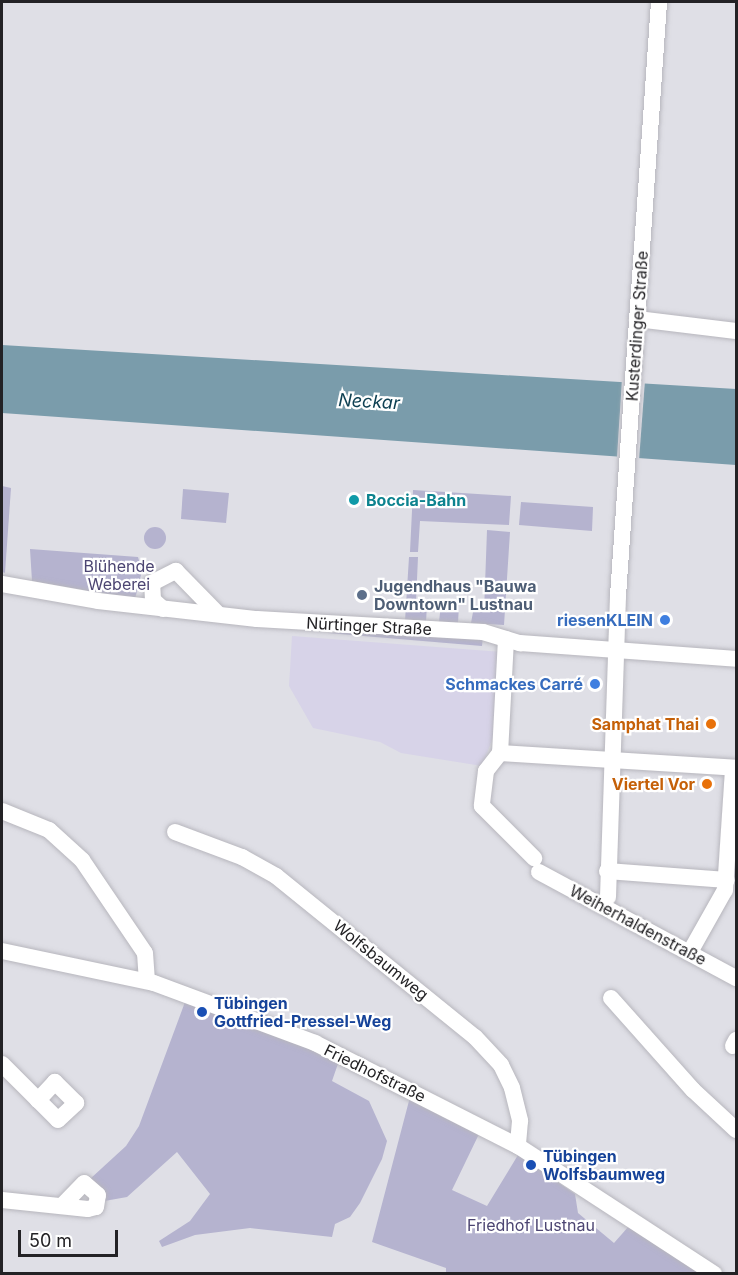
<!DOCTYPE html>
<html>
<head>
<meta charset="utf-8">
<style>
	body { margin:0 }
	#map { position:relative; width:738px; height:1275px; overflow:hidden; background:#dfdfe6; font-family:Inter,sans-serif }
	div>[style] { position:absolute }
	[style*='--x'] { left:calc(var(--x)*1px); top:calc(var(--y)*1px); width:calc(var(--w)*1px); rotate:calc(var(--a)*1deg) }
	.industrial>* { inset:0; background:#d7d3e8 }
	.green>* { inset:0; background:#b5b3cf }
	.round { border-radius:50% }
	.water>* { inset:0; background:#7a9cab }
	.pier>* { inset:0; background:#dfdfe6 }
	.roads { filter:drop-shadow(0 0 2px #b7b6bd) drop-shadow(0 0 2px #b7b6bd) }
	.minor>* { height:16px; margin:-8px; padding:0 8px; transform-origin:8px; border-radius:8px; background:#fff }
	.dots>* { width:16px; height:16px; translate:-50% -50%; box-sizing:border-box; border:3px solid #fff; border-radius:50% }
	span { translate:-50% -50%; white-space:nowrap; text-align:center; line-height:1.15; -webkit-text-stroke:4.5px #fff; paint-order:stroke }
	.street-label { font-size:16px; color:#232225 }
	.culture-label { font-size:16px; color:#0d838f; font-weight:700 }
	.left { translate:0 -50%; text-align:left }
	.park-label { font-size:16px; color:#4c4572 }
	.service-label { font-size:16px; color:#4e5e75; font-weight:700 }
	.shop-label { font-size:16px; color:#366cbe; font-weight:700 }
	.right { translate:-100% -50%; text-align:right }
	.food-label { font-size:16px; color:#c56008; font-weight:700 }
	.transit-label { font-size:16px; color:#164399; font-weight:700 }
	.water-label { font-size:18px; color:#0f4153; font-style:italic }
	.frame { position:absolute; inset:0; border:3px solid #232225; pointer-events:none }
	.scale { position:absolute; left:18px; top:1230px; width:100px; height:27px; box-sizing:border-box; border:3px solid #232225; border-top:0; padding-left:8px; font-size:18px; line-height:21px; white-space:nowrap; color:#232225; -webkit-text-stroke:4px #fff; paint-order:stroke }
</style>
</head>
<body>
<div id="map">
	<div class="industrial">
		<div style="clip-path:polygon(292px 636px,502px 652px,497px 727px,482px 766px,401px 753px,380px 742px,313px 728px,289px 686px)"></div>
	</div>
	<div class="green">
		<div style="clip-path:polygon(2px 486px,11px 488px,5px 573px,2px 572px)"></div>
		<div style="clip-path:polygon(183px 489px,229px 493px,226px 523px,181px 519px)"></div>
		<div style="clip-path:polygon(413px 490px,511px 496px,509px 525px,420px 521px,418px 552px,410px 552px)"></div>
		<div style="clip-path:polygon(521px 502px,593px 507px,592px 531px,519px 525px)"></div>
		<div class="round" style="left:144px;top:527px;width:22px;height:22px"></div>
		<div style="clip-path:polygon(487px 530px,510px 532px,504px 625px,471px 623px,473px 612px,484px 612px)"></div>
		<div style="clip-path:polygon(30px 549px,138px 557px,142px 571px,135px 599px,32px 581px)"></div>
		<div style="clip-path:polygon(409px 557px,418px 557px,416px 602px,427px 603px,426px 623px,405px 621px)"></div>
		<div style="clip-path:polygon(441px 604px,459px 605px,458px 623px,439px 622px)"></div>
		<div style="clip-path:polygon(355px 632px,483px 637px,482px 646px,328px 633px)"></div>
		<div style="clip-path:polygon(188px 994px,341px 1055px,332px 1081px,369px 1101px,387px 1141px,382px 1159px,360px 1203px,350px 1217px,335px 1224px,332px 1237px,250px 1228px,195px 1235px,162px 1247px,159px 1241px,190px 1221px,210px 1194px,177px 1152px,127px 1197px,99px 1202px,90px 1179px,126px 1146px,139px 1126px)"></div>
		<div style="clip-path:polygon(410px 1097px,479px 1134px,452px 1190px,487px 1206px,518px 1155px,575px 1194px,578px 1213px,614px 1243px,629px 1226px,699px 1273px,446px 1273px,446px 1268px,372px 1242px)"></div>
	</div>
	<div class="water">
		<div style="clip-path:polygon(2px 345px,736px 389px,736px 465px,2px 413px)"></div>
	</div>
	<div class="pier">
		<div style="clip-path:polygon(622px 379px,645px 380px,639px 460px,617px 458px)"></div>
	</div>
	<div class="roads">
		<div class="minor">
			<div style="--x:637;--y:319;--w:100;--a:6.9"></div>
			<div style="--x:2;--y:584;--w:97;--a:10"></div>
			<div style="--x:98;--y:601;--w:160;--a:6.5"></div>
			<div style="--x:257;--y:619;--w:226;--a:3.3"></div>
			<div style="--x:483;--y:632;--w:39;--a:17"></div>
			<div style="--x:520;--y:643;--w:217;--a:4.2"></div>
			<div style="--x:163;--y:609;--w:13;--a:-138"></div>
			<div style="--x:153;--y:600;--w:17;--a:-93"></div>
			<div style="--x:152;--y:583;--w:27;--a:-27"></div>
			<div style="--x:176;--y:571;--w:60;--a:45.7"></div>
			<div style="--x:506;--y:639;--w:114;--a:93"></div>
			<div style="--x:500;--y:753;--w:23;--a:128"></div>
			<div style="--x:486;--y:771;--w:35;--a:97"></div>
			<div style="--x:482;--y:806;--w:74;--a:45"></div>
			<div style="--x:500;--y:753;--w:236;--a:3.6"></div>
			<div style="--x:2;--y:811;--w:51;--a:22"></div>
			<div style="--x:49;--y:830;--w:45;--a:42.3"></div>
			<div style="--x:82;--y:860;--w:112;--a:55.9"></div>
			<div style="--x:145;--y:953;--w:28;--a:86"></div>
			<div style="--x:175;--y:832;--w:72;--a:20.5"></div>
			<div style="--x:242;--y:857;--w:39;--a:29"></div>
			<div style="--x:276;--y:876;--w:256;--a:39"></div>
			<div style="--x:475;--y:1037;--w:38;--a:47"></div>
			<div style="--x:501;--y:1065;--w:25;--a:64"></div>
			<div style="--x:512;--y:1088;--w:34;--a:76"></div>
			<div style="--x:520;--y:1121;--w:25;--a:95"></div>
			<div style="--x:607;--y:871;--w:120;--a:4.3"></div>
			<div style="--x:539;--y:872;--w:224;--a:28.3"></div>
			<div style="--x:608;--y:897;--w:301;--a:-88.1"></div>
			<div style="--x:618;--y:596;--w:595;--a:-86.05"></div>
			<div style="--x:2;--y:951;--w:155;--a:11.9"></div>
			<div style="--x:154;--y:983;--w:172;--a:20.4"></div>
			<div style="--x:315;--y:1043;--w:228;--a:26.9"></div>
			<div style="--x:518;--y:1146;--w:234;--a:33.1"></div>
			<div style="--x:690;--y:952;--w:71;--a:-60.6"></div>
			<div style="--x:725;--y:890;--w:122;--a:-86.2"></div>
			<div style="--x:611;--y:998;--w:123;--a:48.3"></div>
			<div style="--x:693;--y:1090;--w:59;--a:42.9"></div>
			<div style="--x:733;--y:1046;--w:7;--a:-63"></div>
			<div style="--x:2;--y:1064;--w:79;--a:45"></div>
			<div style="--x:58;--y:1120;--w:25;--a:-43"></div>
			<div style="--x:76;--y:1103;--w:30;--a:-135"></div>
			<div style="--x:55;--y:1082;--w:25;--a:133"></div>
			<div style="--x:2;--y:1200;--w:86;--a:6"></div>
			<div style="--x:88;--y:1209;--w:8;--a:-14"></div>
			<div style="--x:96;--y:1207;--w:12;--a:-81"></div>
			<div style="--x:98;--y:1195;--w:18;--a:-139"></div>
			<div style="--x:84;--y:1183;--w:30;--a:134"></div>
		</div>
	</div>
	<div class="dots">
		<div style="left:354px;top:500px;background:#0f9aa8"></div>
		<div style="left:362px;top:595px;background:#5c6f8a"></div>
		<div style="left:665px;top:620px;background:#3f7fe0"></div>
		<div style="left:595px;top:684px;background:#3f7fe0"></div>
		<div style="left:711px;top:724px;background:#e8710a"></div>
		<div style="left:707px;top:784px;background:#e8710a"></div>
		<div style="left:202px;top:1012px;background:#1a4fb4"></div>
		<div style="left:531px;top:1165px;background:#1a4fb4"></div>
	</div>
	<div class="street-label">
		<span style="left:637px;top:326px;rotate:-86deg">Kusterdinger Straße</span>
		<span style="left:369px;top:626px;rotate:3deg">Nürtinger Straße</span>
		<span style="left:638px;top:925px;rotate:28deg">Weiherhaldenstraße</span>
		<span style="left:381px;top:960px;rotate:39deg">Wolfsbaumweg</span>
		<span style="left:375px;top:1073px;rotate:26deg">Friedhofstraße</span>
	</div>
	<div class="culture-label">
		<span class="left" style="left:366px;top:500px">Boccia-Bahn</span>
	</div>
	<div class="park-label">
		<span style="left:119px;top:575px">Blühende<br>Weberei</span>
		<span style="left:531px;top:1225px">Friedhof Lustnau</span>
	</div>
	<div class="service-label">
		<span class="left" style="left:374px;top:595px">Jugendhaus "Bauwa<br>Downtown" Lustnau</span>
	</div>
	<div class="shop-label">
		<span class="right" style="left:653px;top:620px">riesenKLEIN</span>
		<span class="right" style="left:583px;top:684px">Schmackes Carré</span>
	</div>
	<div class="food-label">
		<span class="right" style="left:699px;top:724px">Samphat Thai</span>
		<span class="right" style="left:695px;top:784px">Viertel Vor</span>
	</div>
	<div class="transit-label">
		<span class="left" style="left:214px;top:1012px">Tübingen<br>Gottfried-Pressel-Weg</span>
		<span class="left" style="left:543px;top:1165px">Tübingen<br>Wolfsbaumweg</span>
	</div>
	<div class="water-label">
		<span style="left:369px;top:402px;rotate:3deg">Neckar</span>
	</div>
	<div class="frame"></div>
	<div class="scale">50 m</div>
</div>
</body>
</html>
